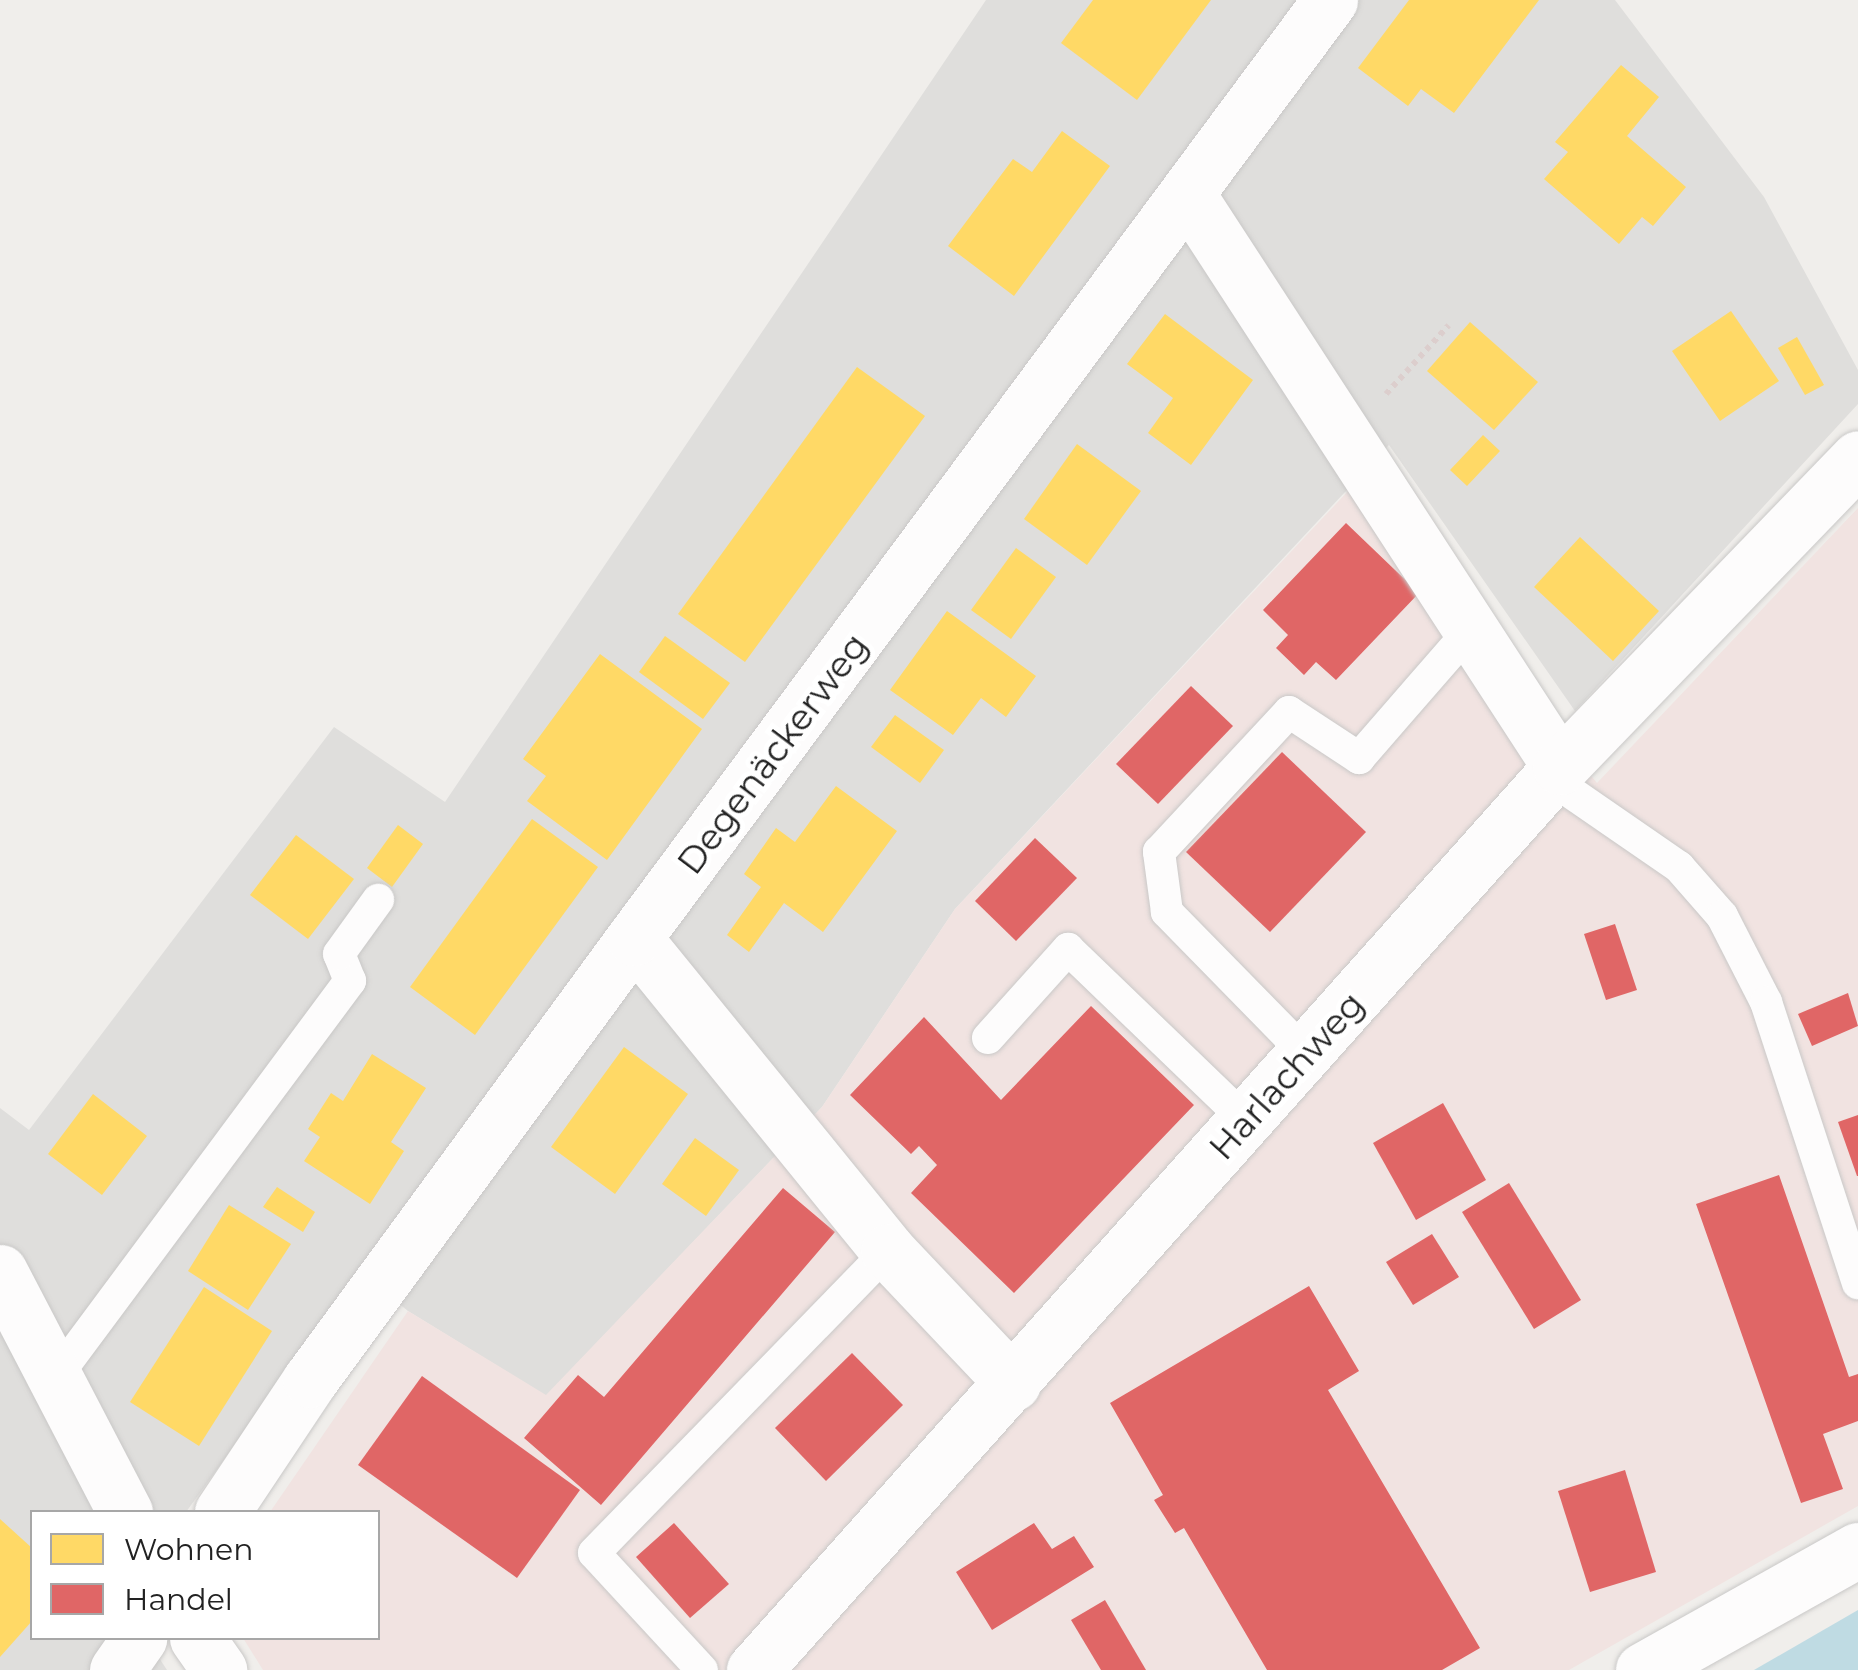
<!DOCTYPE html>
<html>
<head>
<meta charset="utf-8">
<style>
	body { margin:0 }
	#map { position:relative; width:1858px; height:1670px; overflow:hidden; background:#f0eeeb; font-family:Montserrat,sans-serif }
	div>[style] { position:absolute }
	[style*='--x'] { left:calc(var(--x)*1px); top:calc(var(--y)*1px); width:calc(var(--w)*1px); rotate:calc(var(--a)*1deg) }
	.residential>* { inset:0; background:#dfdedc }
	.commercial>* { inset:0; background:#f1e3e1 }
	.water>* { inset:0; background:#bfdbe3 }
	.homes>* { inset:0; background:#ffd966 }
	.shops>* { inset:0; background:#e06666 }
	.path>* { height:6px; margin-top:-3px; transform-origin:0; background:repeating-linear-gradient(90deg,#dccecd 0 5px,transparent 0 10px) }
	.roads { filter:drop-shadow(0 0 2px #c9c8c7) drop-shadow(0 0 2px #c9c8c7) }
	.lane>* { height:32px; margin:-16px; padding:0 16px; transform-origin:16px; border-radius:16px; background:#fdfcfc }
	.street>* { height:55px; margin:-27.5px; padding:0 27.5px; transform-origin:27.5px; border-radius:27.5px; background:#fdfcfc }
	span { translate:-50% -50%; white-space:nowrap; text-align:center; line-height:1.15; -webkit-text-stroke:10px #fff; paint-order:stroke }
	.street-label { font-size:35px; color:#222 }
	.legend { position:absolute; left:30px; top:1510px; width:350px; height:130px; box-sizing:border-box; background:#fff; border:2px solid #a7a7a7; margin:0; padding:12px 18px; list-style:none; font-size:30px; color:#222 }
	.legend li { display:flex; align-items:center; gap:20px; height:50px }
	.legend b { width:50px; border:2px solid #a7a7a7 }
</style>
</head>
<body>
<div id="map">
	<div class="residential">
		<div style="clip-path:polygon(986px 0,1615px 0,1764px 197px,1858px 370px,1858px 404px,1575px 711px,1389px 445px,955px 909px,822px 1107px,546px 1396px,408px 1311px,360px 1272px,186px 1512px,32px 1512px,32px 1638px,146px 1638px,167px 1670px,0 1670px,0 1108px,29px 1130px,334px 727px,445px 802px)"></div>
	</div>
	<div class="commercial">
		<div style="clip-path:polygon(1351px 488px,1597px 783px,1858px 508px,1858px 1506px,1569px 1670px,263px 1670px,243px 1638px,378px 1638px,378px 1512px,270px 1512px,408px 1311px,546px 1395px,822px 1107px,955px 909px)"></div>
	</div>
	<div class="water">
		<div style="clip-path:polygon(1858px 1610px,1858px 1670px,1754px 1670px)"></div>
	</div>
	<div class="homes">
		<div style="clip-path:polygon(1093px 0,1211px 0,1137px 100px,1061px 43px)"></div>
		<div style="clip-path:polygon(1409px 0,1539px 0,1454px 113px,1421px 89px,1408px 106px,1358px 68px)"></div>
		<div style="clip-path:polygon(1621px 65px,1659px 97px,1627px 136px,1686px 187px,1653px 226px,1642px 217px,1619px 244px,1544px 179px,1568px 152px,1555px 142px)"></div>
		<div style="clip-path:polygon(1062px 131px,1110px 166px,1014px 296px,948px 246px,1013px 159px,1032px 172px)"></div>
		<div style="clip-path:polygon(1731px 311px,1779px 381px,1720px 421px,1672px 351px)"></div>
		<div style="clip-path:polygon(1165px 314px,1253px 380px,1191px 465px,1148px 433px,1173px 398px,1127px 364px)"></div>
		<div style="clip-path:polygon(1470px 322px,1538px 382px,1494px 430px,1427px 371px)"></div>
		<div style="clip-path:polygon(1797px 337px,1824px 385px,1805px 395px,1778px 348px)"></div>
		<div style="clip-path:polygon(857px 367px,925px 416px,745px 662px,678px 614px)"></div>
		<div style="clip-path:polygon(1483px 435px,1500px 451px,1467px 486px,1450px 470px)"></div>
		<div style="clip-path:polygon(1077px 444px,1141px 491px,1087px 565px,1024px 519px)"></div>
		<div style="clip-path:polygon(1580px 537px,1659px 611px,1613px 661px,1534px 587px)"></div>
		<div style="clip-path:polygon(1016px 548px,1056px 577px,1011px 639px,971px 610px)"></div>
		<div style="clip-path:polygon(947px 611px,1036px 676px,1006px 717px,981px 698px,953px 735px,890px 690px)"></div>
		<div style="clip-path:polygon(665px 636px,730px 683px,703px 719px,639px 672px)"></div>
		<div style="clip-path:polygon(600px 654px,702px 729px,607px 860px,527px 801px,546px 776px,523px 759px)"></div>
		<div style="clip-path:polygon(895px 715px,944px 750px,920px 783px,871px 747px)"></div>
		<div style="clip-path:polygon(836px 786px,897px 831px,823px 932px,784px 903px,749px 952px,727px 935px,761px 887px,744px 874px,776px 828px,795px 842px)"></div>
		<div style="clip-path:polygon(532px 819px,598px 867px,475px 1035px,410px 987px)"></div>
		<div style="clip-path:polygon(398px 825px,423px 844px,392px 887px,367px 868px)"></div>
		<div style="clip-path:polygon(296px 835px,354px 879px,308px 939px,250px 895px)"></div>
		<div style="clip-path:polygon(624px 1047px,688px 1094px,615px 1194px,551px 1147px)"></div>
		<div style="clip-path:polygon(372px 1054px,426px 1088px,391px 1142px,404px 1151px,370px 1204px,304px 1161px,320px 1137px,308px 1129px,331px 1093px,343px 1101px)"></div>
		<div style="clip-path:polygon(93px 1094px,147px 1136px,102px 1195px,48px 1154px)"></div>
		<div style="clip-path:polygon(695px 1138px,739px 1170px,706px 1216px,662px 1184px)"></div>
		<div style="clip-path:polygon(277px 1187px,315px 1212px,303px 1232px,263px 1207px)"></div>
		<div style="clip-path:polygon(229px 1205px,291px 1244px,248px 1310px,188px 1271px)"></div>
		<div style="clip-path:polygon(204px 1287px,272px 1331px,199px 1446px,130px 1402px)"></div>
		<div style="clip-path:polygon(0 1519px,32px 1548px,32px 1621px,0 1657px)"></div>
	</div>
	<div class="shops">
		<div style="clip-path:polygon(1346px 523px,1419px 593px,1336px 680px,1316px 662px,1304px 675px,1276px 648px,1288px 635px,1263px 610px)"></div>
		<div style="clip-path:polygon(1191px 686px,1233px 726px,1158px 804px,1116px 764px)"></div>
		<div style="clip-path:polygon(1282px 752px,1366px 832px,1270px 932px,1186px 852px)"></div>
		<div style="clip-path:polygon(1035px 838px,1077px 878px,1016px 941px,975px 901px)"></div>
		<div style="clip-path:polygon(1615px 924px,1637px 990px,1606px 1000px,1584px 934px)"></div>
		<div style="clip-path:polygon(1848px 993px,1858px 1026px,1812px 1046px,1798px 1014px)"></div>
		<div style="clip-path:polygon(1091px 1006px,1194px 1105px,1014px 1293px,911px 1193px,937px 1165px,919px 1146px,911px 1154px,850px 1095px,924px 1017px,1001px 1100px)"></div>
		<div style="clip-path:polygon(1443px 1103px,1486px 1180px,1416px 1220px,1373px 1143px)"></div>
		<div style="clip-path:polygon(1858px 1115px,1858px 1176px,1857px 1176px,1838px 1122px)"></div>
		<div style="clip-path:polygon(1779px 1175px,1849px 1377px,1858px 1374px,1858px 1421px,1823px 1434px,1843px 1489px,1801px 1503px,1696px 1204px)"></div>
		<div style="clip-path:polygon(1509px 1183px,1581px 1300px,1534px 1329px,1462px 1212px)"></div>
		<div style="clip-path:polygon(783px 1188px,835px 1232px,601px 1505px,524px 1438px,578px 1375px,604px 1397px)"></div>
		<div style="clip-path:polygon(1432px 1234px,1459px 1277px,1413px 1305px,1386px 1262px)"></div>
		<div style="clip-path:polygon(1309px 1286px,1359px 1371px,1328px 1390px,1480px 1648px,1442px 1670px,1267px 1670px,1184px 1528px,1175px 1533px,1154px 1500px,1163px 1495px,1110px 1403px)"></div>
		<div style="clip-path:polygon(852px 1353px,903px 1405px,826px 1481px,775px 1428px)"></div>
		<div style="clip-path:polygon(422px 1376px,580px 1490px,517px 1578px,358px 1465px)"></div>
		<div style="clip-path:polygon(1625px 1470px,1656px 1572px,1590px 1592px,1558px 1491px)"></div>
		<div style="clip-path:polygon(674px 1523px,729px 1584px,690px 1618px,636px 1557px)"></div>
		<div style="clip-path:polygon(1034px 1523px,1052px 1549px,1074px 1536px,1094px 1567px,992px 1630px,956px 1572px)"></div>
		<div style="clip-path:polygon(1105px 1600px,1146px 1670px,1101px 1670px,1071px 1620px)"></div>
	</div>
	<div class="path">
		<div style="--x:1386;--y:394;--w:93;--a:-47.6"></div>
	</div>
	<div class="roads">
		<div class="lane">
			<div style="--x:1550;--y:778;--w:157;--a:34.6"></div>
			<div style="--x:1679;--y:867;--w:65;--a:48.7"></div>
			<div style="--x:1722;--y:916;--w:97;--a:62.9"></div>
			<div style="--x:1766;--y:1002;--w:296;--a:71.9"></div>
			<div style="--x:988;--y:1038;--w:120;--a:-48"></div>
			<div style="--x:1068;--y:949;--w:248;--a:43.9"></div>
			<div style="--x:1306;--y:1054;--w:199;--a:-134.4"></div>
			<div style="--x:1167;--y:912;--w:61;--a:-97.6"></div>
			<div style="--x:1159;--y:852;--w:191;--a:-47.1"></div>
			<div style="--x:1289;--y:712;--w:84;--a:33.3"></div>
			<div style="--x:1359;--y:758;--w:171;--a:-49"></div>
			<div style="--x:55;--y:1378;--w:495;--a:-53.4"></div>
			<div style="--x:350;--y:981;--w:29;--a:-112"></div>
			<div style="--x:339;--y:954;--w:67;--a:-54.2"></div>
			<div style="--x:702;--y:1670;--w:159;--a:-132.7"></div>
			<div style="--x:594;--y:1553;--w:421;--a:-45.8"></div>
		</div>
		<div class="street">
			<div style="--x:1188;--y:195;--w:682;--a:56.96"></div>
			<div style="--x:634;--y:938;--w:403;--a:50.9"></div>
			<div style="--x:888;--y:1251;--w:182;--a:46.6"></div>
			<div style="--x:0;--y:1272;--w:271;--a:62.5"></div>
			<div style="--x:222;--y:1512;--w:159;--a:-56.3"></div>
			<div style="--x:310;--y:1380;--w:548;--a:-53.76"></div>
			<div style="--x:634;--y:938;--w:1168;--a:-53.42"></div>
			<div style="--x:197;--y:1638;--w:39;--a:55"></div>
			<div style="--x:117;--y:1670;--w:39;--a:-55"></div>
			<div style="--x:754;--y:1670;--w:1210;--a:-48.25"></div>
			<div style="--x:1560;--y:767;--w:429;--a:-46"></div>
			<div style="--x:1643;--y:1670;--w:246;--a:-29.2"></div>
		</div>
	</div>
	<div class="street-label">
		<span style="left:773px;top:754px;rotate:-53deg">Degenäckerweg</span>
		<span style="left:1287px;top:1076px;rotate:-48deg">Harlachweg</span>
	</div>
	<ul class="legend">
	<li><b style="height:28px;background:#ffd966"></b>Wohnen</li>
	<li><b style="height:28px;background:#e06666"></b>Handel</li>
	</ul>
</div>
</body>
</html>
